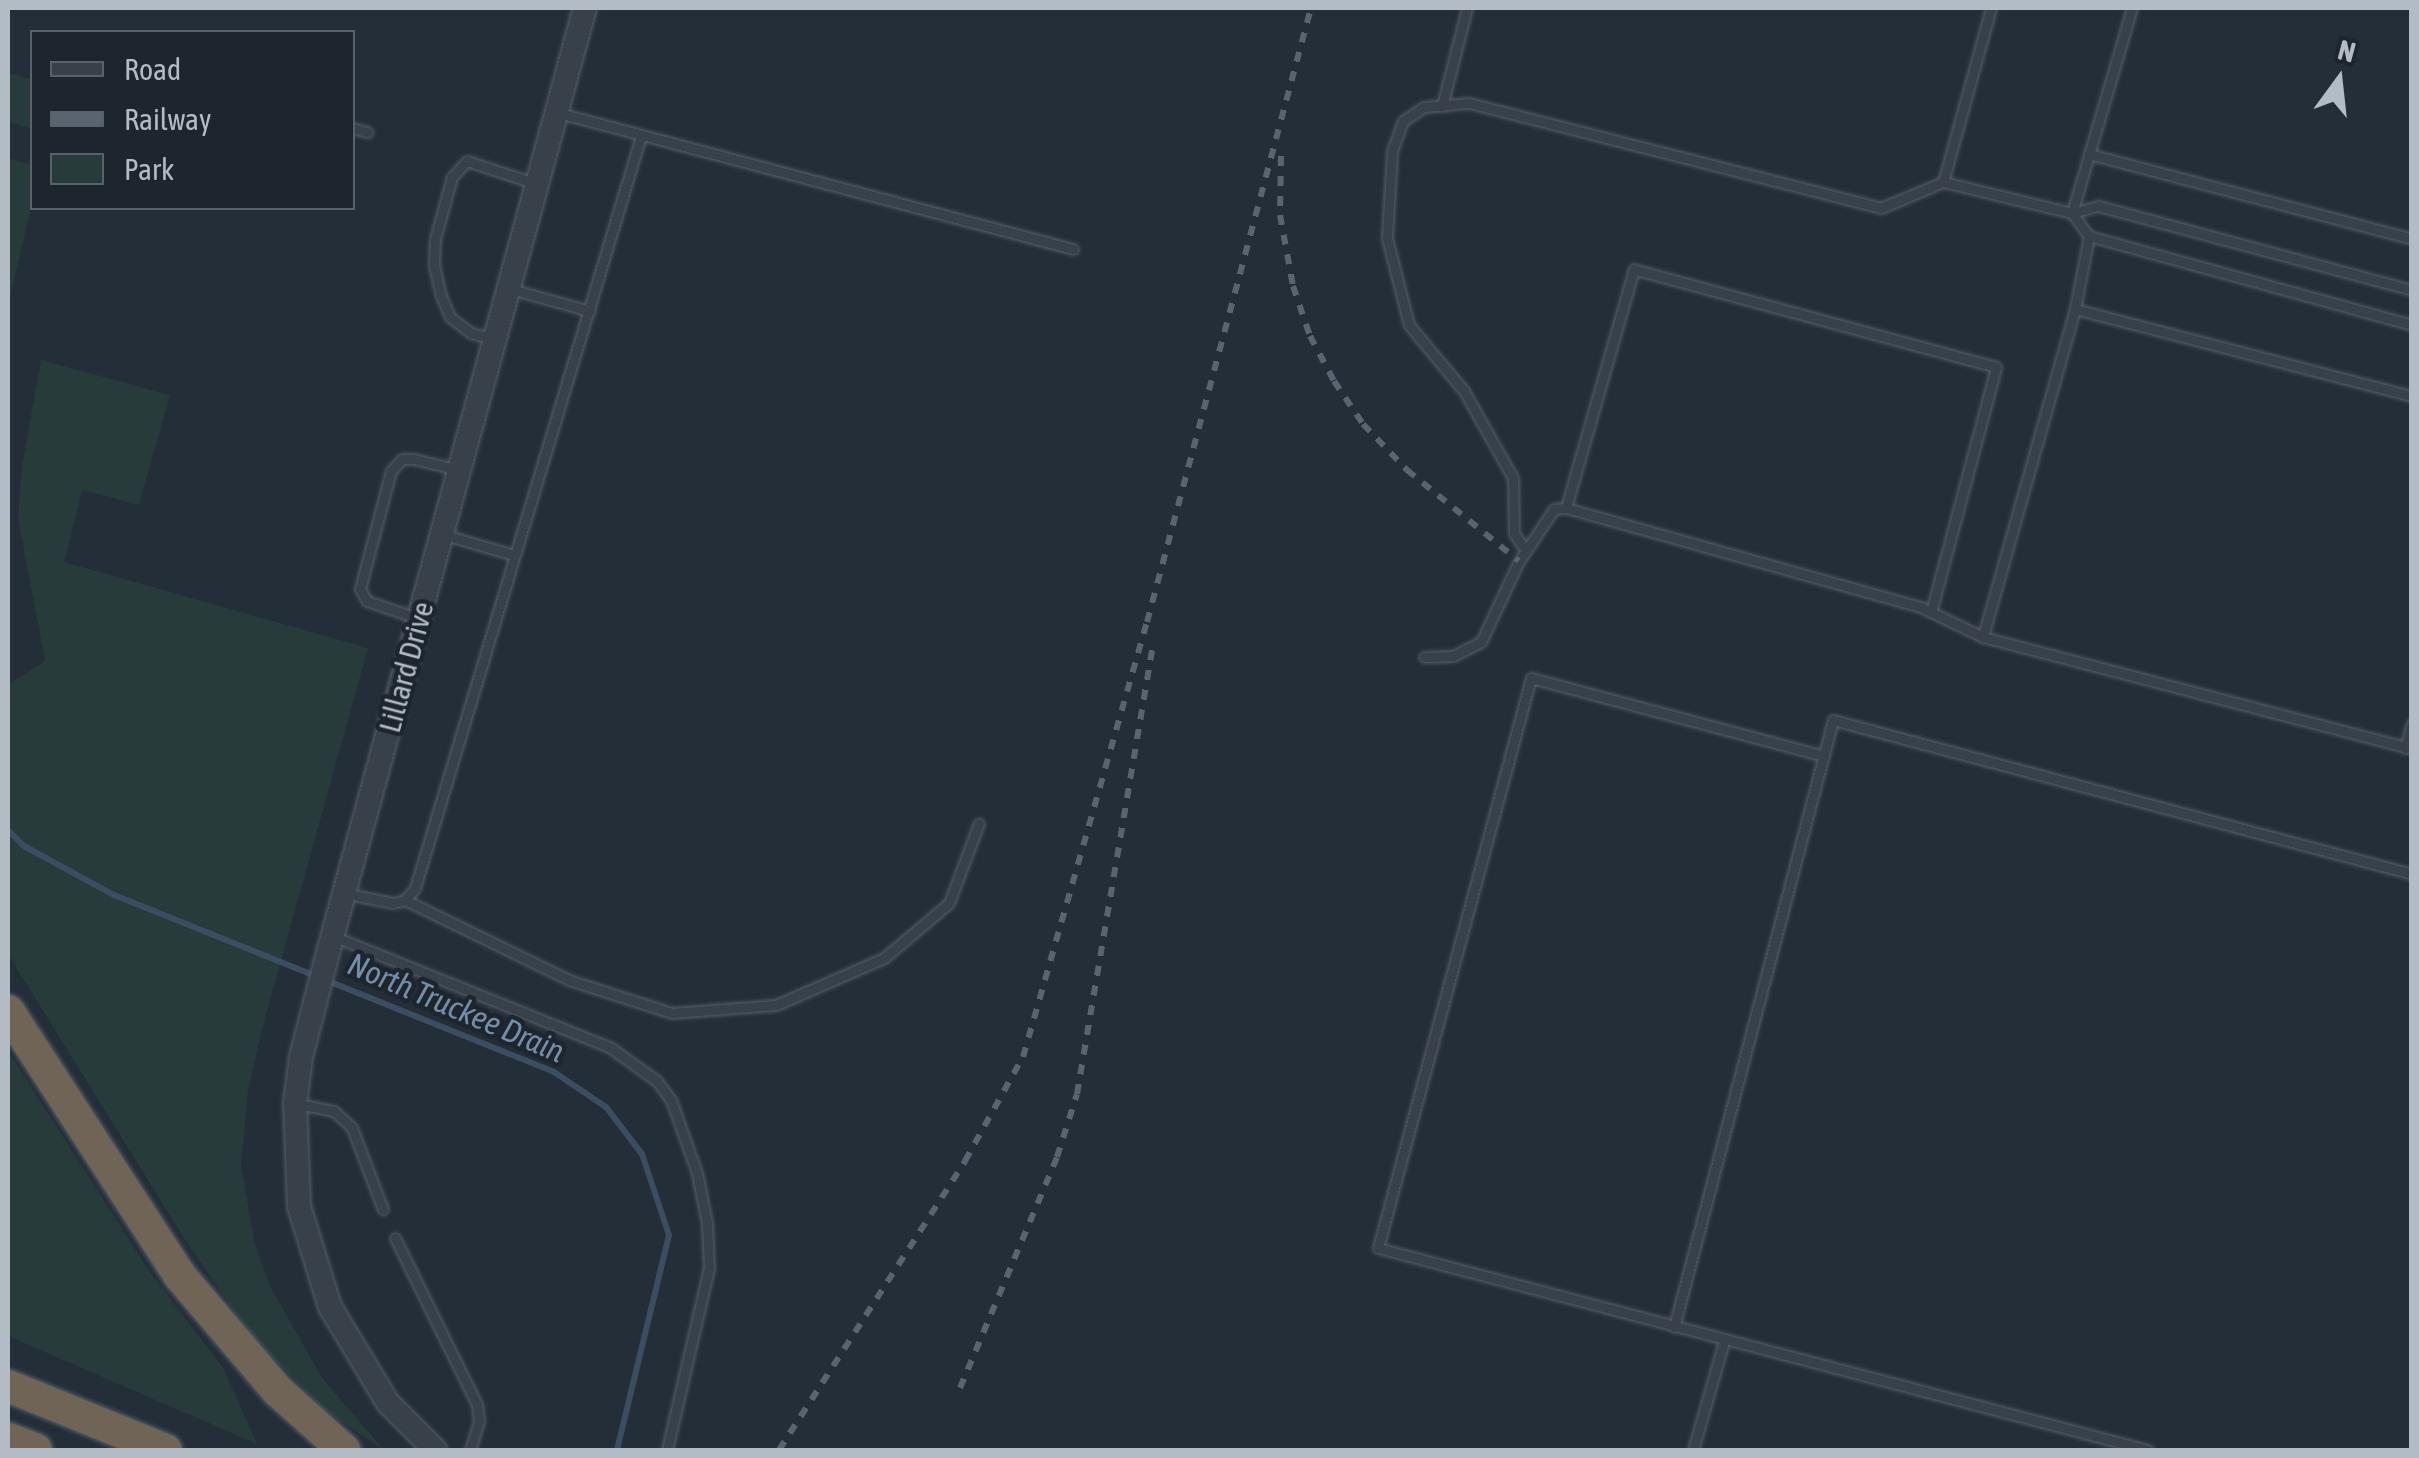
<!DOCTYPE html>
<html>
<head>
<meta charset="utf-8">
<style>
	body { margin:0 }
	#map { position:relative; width:2419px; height:1458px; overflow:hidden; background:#242e39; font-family:"Asap Condensed",sans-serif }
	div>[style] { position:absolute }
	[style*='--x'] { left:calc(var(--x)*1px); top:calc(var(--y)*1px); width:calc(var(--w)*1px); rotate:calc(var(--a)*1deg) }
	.green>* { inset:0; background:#273b3b }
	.stream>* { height:6px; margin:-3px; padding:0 3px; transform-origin:3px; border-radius:3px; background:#3b4d61 }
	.roads { filter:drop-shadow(0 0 2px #565e68) drop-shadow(0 0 2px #565e68) }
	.service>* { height:9px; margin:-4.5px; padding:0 4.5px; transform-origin:4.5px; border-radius:4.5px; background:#38404a }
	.tertiary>* { height:22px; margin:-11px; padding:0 11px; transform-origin:11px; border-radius:11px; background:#38404a }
	.motorway>* { height:32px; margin:-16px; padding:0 16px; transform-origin:16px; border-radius:16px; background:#6f6455 }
	.rail>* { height:6px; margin-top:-3px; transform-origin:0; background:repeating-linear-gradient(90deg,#5a6470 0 10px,transparent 0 20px) }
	span { translate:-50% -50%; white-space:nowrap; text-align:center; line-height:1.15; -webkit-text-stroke:9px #1d252f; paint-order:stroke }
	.street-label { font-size:30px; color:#b3bbc5 }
	.water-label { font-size:32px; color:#768da7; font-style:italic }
	.frame { position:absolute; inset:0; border:10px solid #b3bbc5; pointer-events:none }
	.legend { position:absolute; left:30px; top:30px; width:325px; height:180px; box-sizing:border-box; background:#1d252f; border:2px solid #59616b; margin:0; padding:12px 18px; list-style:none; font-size:30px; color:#b3bbc5 }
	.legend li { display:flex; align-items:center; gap:20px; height:50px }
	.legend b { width:50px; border:2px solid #59616b }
	.north { position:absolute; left:2289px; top:30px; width:100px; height:100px; -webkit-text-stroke:8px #1d252f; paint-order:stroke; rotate:15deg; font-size:28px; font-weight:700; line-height:40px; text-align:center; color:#b3bbc5 }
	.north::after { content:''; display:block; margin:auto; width:35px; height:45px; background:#b3bbc5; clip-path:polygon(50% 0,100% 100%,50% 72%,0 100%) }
</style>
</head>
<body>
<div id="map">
	<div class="green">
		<div style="clip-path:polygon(8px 73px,32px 79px,32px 129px,8px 122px)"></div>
		<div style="clip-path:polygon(8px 158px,32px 165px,32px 203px,8px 306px)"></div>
		<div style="clip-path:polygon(41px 360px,170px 395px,139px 505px,82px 490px,64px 562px,368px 648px,263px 1025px,248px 1090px,241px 1165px,255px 1245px,271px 1288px,322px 1378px,384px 1450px,324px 1410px,251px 1335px,187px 1243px,8px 954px,8px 685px,45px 661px,18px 518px,22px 467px)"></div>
		<div style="clip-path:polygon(8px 1051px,150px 1272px,223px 1368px,257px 1444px,8px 1336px)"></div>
	</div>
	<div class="stream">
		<div style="--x:8;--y:830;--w:23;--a:45"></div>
		<div style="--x:24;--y:846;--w:102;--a:28.6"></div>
		<div style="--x:114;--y:895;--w:474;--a:21.9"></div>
		<div style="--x:554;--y:1072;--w:63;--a:33.9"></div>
		<div style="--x:606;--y:1107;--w:59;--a:52.5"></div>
		<div style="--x:642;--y:1154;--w:85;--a:71.6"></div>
		<div style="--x:669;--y:1235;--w:221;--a:103.6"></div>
	</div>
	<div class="roads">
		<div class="service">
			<div style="--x:1991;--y:8;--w:180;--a:105.4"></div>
			<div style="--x:1943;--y:182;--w:133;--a:13.5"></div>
			<div style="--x:2072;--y:213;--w:214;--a:-73.7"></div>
			<div style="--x:1442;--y:106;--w:101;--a:-75.7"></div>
			<div style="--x:559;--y:113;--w:532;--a:14.82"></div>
			<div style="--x:352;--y:128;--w:16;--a:15"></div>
			<div style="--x:2089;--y:154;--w:334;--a:14.7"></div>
			<div style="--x:2089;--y:236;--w:74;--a:100.9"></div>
			<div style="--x:2075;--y:309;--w:341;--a:105.7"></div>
			<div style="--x:1983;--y:637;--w:443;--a:14.6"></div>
			<div style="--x:511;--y:289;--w:82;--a:15.6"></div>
			<div style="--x:2412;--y:290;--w:325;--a:-165"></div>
			<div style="--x:2098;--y:206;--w:27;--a:165"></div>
			<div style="--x:2072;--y:213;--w:29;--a:54"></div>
			<div style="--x:2089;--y:236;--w:335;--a:15.4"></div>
			<div style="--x:2075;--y:309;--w:348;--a:14.5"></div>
			<div style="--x:492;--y:338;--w:22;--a:-167"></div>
			<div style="--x:471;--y:333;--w:26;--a:-143"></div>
			<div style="--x:450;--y:317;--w:23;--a:-113"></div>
			<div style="--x:441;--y:296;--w:32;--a:-103"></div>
			<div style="--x:434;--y:265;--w:26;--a:-88"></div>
			<div style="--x:435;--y:239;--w:64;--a:-74.7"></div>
			<div style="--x:452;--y:177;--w:22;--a:-47"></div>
			<div style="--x:467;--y:161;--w:74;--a:18.2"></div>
			<div style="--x:445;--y:535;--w:72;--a:16.2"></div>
			<div style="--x:1526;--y:551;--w:22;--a:-124"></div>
			<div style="--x:1514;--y:533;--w:55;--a:-91"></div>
			<div style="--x:1513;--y:478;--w:100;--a:-119.4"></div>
			<div style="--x:1464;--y:391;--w:86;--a:-129.8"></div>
			<div style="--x:1409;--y:325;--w:90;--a:-104.2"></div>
			<div style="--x:1387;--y:238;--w:87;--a:-86.7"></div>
			<div style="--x:1392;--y:151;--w:32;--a:-70"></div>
			<div style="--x:1403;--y:121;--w:25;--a:-34"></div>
			<div style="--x:1424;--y:107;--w:45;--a:-5.1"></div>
			<div style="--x:1469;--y:103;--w:425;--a:14.3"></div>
			<div style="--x:1881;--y:208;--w:67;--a:-22.8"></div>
			<div style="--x:1931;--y:612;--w:253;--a:-75.1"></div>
			<div style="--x:1996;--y:367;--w:375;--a:-164.9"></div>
			<div style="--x:1634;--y:269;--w:248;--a:105.9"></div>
			<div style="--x:1566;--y:508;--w:369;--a:15.6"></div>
			<div style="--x:1921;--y:607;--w:11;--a:27"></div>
			<div style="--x:1931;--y:612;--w:58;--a:25.7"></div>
			<div style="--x:417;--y:618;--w:53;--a:-161.2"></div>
			<div style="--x:367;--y:601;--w:14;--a:-120"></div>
			<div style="--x:360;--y:589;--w:122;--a:-75.3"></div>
			<div style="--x:391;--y:471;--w:16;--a:-47"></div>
			<div style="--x:402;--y:459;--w:12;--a:0"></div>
			<div style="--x:414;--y:459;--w:46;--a:13.7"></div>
			<div style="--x:1424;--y:657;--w:29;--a:-2"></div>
			<div style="--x:1453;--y:656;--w:31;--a:-27"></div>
			<div style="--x:1481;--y:642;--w:89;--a:-64.9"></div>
			<div style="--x:1519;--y:561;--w:63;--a:-56.1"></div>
			<div style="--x:1554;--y:509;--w:12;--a:-5"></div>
			<div style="--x:2405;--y:748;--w:26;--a:-74"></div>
			<div style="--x:1824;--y:756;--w:303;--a:-165.1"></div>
			<div style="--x:1531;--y:678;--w:590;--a:105.03"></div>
			<div style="--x:1378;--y:1248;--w:796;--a:14.7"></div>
			<div style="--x:348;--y:894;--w:46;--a:11.3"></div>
			<div style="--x:393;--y:903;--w:12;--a:-14"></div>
			<div style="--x:405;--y:900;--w:16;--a:-50"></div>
			<div style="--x:415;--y:888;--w:785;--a:-73.27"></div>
			<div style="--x:405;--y:900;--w:182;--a:26"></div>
			<div style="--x:569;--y:980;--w:108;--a:17.8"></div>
			<div style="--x:672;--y:1013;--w:104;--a:-4.4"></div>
			<div style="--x:776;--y:1005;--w:118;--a:-23.5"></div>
			<div style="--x:884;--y:958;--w:85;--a:-40.2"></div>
			<div style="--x:949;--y:903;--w:85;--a:-69.4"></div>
			<div style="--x:333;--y:936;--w:300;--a:21.9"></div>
			<div style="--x:611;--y:1048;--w:57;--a:35.7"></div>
			<div style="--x:657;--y:1081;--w:24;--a:54"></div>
			<div style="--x:671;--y:1100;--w:77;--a:70.4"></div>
			<div style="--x:697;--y:1173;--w:51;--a:78.7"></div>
			<div style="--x:707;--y:1223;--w:45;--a:87.5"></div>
			<div style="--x:709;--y:1268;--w:187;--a:103"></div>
			<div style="--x:298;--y:1104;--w:37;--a:11"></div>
			<div style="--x:334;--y:1111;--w:25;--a:43"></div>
			<div style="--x:352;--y:1128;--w:87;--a:69.1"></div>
			<div style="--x:395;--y:1238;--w:186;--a:63.8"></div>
			<div style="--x:477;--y:1405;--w:16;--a:83"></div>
			<div style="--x:479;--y:1421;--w:30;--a:107"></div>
			<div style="--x:1674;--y:1327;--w:627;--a:-75.32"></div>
			<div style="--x:1833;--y:720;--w:599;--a:14.89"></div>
			<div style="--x:1693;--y:1450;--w:113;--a:-74.1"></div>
		</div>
		<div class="tertiary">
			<div style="--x:435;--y:1450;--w:66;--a:-135"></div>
			<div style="--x:388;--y:1403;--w:112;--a:-121.1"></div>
			<div style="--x:330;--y:1307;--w:106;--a:-107.1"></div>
			<div style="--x:299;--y:1206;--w:103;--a:-92.2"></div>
			<div style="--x:295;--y:1103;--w:46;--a:-82.6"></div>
			<div style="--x:301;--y:1057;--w:116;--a:-75.5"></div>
			<div style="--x:330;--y:945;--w:971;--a:-74.78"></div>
		</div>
		<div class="motorway">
			<div style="--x:8;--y:1011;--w:316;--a:57"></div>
			<div style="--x:180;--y:1276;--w:151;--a:49.6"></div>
			<div style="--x:278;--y:1391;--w:89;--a:41.8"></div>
			<div style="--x:8;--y:1386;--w:170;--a:22.1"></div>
			<div style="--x:8;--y:1439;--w:30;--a:21"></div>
		</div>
	</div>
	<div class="rail">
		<div style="--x:1281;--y:156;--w:59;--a:91"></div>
		<div style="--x:1280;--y:215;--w:72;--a:79.6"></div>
		<div style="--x:1293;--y:286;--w:53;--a:71.2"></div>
		<div style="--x:1310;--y:336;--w:51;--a:61.9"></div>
		<div style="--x:1334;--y:381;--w:52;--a:56"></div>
		<div style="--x:1363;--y:424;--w:64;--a:46.3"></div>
		<div style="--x:1407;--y:470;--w:144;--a:39.1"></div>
		<div style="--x:960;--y:1388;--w:251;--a:-67.2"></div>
		<div style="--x:1057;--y:1157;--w:66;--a:-72.4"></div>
		<div style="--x:1077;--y:1094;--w:453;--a:-80.4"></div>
		<div style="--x:779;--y:1450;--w:344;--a:-57.2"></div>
		<div style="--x:965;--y:1161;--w:119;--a:-60.9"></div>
		<div style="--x:1023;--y:1057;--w:452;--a:-74.1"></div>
		<div style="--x:1147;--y:622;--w:636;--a:-75.05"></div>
	</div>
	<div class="street-label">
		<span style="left:406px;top:667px;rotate:-75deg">Lillard Drive</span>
	</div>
	<div class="water-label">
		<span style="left:456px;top:1008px;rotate:23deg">North Truckee Drain</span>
	</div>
	<div class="frame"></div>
	<ul class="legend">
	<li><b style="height:12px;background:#38404a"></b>Road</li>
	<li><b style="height:12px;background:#5a6470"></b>Railway</li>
	<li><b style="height:28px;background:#273b3b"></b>Park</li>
	</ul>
	<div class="north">N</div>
</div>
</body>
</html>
